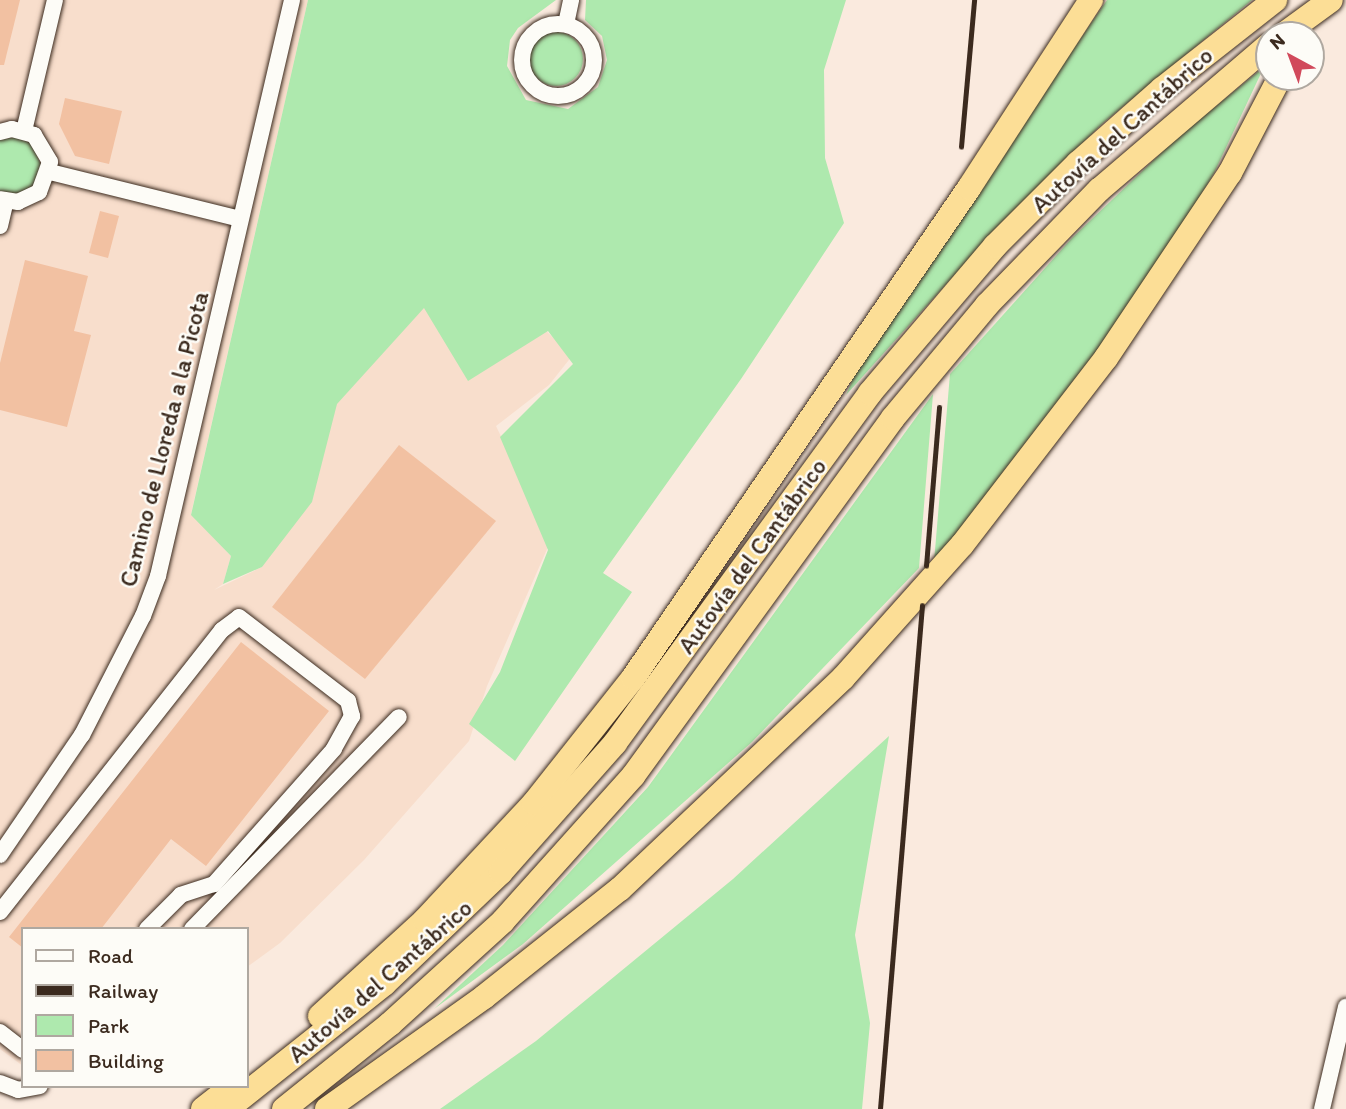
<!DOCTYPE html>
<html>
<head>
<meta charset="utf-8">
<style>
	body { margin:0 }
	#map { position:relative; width:1346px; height:1109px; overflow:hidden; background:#faeade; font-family:Itim,sans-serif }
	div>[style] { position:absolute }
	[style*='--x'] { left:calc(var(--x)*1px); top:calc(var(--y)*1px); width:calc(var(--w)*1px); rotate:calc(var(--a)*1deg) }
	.built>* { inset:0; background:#f8decc }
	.green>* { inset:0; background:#aee9ae }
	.round { border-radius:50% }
	.building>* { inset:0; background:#f2c1a2 }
	.roads { filter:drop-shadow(0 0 2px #3b2a1e) drop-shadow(0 0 2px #3b2a1e) }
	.minor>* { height:16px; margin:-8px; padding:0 8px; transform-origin:8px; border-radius:8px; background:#fdfcf7 }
	.minor>.ring { margin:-8px; padding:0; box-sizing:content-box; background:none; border:16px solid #fdfcf7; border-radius:50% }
	.highway>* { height:24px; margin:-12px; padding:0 12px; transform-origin:12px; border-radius:12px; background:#fcde96 }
	.rail>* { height:4.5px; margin:-2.25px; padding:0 2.25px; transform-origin:2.25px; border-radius:2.25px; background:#3b2a1e }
	.bridges { filter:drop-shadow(0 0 2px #3b2a1e) drop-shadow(0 0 2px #3b2a1e) }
	.highway-bridge>* { height:24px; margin:-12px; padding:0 12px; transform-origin:12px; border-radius:12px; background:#fcde96 }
	span { translate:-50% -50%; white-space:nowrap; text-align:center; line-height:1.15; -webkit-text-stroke:5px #fdfcf7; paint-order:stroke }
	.street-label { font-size:24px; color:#3b2a1e }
	.legend { position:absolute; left:21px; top:927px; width:228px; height:161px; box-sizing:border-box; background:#fdfcf7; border:2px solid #afa8a0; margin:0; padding:9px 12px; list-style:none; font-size:21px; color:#3b2a1e }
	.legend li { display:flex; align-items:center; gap:14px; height:35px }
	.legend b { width:35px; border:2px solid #afa8a0 }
	.north { position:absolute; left:1255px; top:21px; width:70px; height:70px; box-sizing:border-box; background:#fdfcf7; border:2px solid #afa8a0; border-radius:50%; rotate:319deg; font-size:19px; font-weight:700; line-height:28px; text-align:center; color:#3b2a1e }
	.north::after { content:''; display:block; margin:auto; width:24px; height:32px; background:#d1495b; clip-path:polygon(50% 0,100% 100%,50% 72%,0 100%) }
</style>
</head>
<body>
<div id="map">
	<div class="built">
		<div style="clip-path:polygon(0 0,308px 0,191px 514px,231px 556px,223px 584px,214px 590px,262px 567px,333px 394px,422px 302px,540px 325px,572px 356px,549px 385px,496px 426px,551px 540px,487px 686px,469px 741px,364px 860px,280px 943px,247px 967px,247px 929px,23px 929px,23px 1066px,0 1049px)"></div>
	</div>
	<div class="green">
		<div style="clip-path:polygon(308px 0,556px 0,518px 28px,510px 40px,507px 66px,526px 100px,568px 109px,598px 87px,607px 60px,602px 36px,585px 20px,586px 0,846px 0,824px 70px,825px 158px,844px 223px,741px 379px,603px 573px,632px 592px,515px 761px,469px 724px,500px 672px,548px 550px,500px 437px,573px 364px,548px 331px,468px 381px,424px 308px,337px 404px,312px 502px,262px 567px,223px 584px,231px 556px,191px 515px)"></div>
		<div style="clip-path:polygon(1107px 0,1252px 0,1103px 123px,1004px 220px,846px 395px,861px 360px)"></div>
		<div class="round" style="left:529px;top:32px;width:54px;height:54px"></div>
		<div style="clip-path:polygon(1264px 67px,1214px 173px,1147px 285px,934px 562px,950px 374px,1072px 238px,1177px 138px)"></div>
		<div style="clip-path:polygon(14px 137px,31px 143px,42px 167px,35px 185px,19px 194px,0 191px,0 140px)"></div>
		<div style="clip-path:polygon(933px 394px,919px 568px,752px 742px,523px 944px,434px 1009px,503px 945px,648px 787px)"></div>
		<div style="clip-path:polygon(889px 736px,855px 935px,870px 1023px,862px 1109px,440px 1109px,536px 1041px,733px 879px)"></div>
	</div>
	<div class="building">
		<div style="clip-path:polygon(0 0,20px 0,4px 65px,0 65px)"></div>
		<div style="clip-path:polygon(65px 98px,122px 111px,109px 164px,75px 156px,59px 124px)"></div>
		<div style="clip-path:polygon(100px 211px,119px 216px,108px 258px,89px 253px)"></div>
		<div style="clip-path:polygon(25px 260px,88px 276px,74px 331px,91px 335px,67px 427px,0 410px,0 363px)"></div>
		<div style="clip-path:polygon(399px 445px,496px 521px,365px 679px,272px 607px)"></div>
		<div style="clip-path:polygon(241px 642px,329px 711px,206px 866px,171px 839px,101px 929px,23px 929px,23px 948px,9px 937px)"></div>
	</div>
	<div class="roads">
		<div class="minor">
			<div class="ring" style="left:522px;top:24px;width:56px;height:56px"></div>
			<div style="--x:566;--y:24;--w:25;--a:-78"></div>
			<div style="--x:24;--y:131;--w:135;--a:-76.7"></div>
			<div style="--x:0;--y:132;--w:12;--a:-14"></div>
			<div style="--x:12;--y:129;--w:23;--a:15"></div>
			<div style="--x:34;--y:135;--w:31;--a:59"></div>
			<div style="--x:50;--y:162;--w:32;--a:110"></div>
			<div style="--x:39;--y:192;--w:23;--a:155"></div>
			<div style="--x:18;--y:202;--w:18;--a:-171"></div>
			<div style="--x:50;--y:172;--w:196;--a:13.9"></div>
			<div style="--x:0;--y:226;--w:26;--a:-77"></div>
			<div style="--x:0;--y:855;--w:145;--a:-55.7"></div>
			<div style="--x:82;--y:735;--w:134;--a:-62.9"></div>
			<div style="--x:143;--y:616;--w:43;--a:-69.4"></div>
			<div style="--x:158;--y:576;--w:591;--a:-76.9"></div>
			<div style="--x:0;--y:912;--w:359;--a:-51.8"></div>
			<div style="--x:222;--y:630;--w:21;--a:-37"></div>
			<div style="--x:239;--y:617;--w:138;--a:37.6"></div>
			<div style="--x:348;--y:701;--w:16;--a:75"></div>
			<div style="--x:352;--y:716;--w:38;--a:119"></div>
			<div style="--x:334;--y:749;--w:181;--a:131.6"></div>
			<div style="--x:214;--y:884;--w:35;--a:162"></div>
			<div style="--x:181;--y:895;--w:48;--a:135"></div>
			<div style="--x:192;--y:929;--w:296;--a:-45.7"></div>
			<div style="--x:0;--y:1032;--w:29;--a:38"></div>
			<div style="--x:0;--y:1083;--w:19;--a:21"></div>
			<div style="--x:18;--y:1090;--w:22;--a:-10"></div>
			<div style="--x:1322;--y:1109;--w:105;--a:-76.8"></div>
		</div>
		<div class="highway">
			<div style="--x:320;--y:1016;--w:142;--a:-42.4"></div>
			<div style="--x:425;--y:920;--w:160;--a:-47"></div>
			<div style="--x:534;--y:803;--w:159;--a:-51.6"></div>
			<div style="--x:633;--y:678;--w:594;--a:-55.56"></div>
			<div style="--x:969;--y:188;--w:224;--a:-57"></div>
			<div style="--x:203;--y:1109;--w:37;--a:-38"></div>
			<div style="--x:227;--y:1109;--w:201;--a:-38.5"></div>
			<div style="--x:384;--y:984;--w:162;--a:-43.7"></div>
			<div style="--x:501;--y:872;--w:172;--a:-48.5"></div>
			<div style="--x:615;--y:743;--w:433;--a:-53.9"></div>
			<div style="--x:870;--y:393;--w:193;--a:-49.6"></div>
			<div style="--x:995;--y:246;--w:117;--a:-45"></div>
			<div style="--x:1078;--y:163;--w:112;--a:-41.4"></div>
			<div style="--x:1162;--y:89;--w:144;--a:-38.2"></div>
			<div style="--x:284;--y:1109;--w:136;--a:-38.7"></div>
			<div style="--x:390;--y:1024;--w:153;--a:-42.3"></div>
			<div style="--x:503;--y:921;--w:195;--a:-48.1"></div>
			<div style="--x:633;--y:776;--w:442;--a:-54"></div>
			<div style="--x:893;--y:418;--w:147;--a:-50.2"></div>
			<div style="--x:987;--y:305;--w:161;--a:-45.8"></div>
			<div style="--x:1099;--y:190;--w:223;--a:-40.5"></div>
			<div style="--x:327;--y:1109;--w:193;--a:-35.5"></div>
			<div style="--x:484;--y:997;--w:174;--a:-38.5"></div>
			<div style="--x:620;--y:889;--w:307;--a:-43.4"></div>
			<div style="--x:843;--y:678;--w:178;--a:-48.2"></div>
			<div style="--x:962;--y:545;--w:236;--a:-52.4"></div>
			<div style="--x:1106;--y:358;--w:223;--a:-56.2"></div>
			<div style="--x:1230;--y:173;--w:108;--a:-62.5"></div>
		</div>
	</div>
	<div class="rail">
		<div style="--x:961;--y:147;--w:148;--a:-84.9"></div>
		<div style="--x:926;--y:566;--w:159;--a:-85.3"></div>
		<div style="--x:880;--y:1109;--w:505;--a:-85.23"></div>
	</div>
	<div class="bridges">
		<div class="highway-bridge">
			<div style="--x:1283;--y:35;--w:59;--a:-36.1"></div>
		</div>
	</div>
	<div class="street-label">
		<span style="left:1122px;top:130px;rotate:-42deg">Autovía del Cantábrico</span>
		<span style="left:164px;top:439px;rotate:-76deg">Camino de Lloreda a la Picota</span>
		<span style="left:752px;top:556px;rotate:-54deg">Autovía del Cantábrico</span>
		<span style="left:380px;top:981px;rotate:-41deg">Autovía del Cantábrico</span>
	</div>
	<ul class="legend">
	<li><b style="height:9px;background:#fdfcf7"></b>Road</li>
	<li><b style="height:9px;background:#3b2a1e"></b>Railway</li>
	<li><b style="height:19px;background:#aee9ae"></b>Park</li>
	<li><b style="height:19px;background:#f2c1a2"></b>Building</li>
	</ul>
	<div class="north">N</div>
</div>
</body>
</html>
